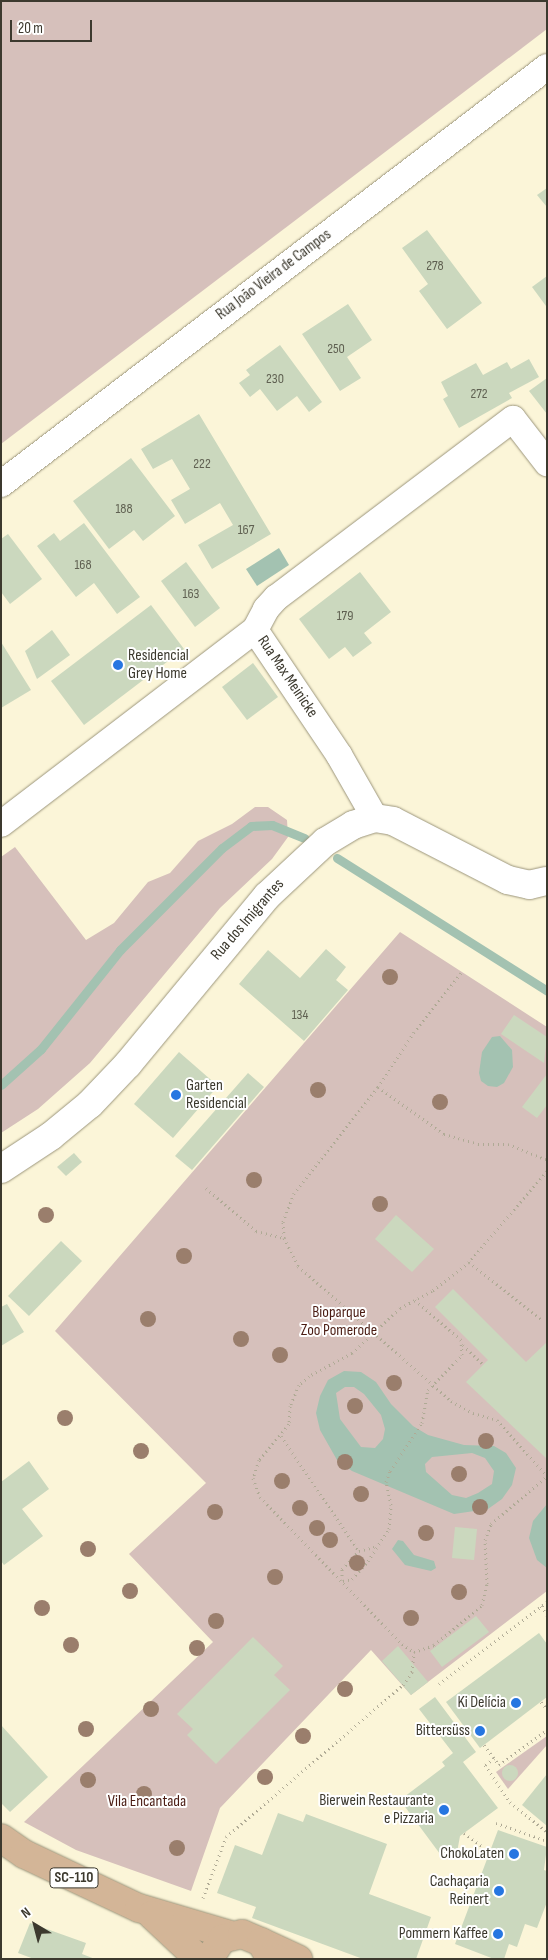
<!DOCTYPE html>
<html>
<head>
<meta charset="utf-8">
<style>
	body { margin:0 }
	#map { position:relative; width:548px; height:1960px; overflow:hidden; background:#fbf5d8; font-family:"Sofia Sans Condensed",sans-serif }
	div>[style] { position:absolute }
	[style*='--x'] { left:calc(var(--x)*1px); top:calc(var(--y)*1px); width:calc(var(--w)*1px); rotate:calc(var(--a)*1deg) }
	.green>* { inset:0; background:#d6c0bb }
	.water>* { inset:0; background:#a3c2b1 }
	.stream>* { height:9px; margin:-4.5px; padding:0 4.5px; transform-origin:4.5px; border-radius:4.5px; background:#a3c2b1 }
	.building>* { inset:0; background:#cbd8be }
	.round { border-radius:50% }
	.path>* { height:3px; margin-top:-1.5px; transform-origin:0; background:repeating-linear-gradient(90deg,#afaa95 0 1px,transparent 0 5px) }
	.roads { filter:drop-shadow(0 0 1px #9c967c) drop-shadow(0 0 1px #9c967c) }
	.minor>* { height:26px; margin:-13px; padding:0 13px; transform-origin:13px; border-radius:13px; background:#fff }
	.tertiary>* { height:28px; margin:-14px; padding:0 14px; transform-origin:14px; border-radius:14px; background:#fff }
	.primary>* { height:28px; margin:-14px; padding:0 14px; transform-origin:14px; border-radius:14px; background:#d3b597 }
	.trees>* { width:16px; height:16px; margin:-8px; border-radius:50%; background:#9a7e6c }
	.dots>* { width:14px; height:14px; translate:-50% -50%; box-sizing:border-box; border:2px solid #fff; border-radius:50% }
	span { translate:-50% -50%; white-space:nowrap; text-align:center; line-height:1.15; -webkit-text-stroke:4px #fff; paint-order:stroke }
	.number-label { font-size:14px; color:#606152 }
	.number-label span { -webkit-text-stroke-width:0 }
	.shield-label span { padding:1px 4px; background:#fff; border:1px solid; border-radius:4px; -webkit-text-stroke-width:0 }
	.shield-label { font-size:15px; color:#3c392e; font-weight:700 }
	.street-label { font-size:16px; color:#3c392e }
	.poi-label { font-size:16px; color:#3c392e }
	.left { translate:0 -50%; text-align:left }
	.right { translate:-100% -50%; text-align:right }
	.park-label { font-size:16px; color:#4b1d14 }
	.frame { position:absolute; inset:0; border:2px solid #3c392e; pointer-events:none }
	.north { position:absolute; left:10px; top:1900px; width:50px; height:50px; -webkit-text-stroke:4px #fff; paint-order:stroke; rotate:323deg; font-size:14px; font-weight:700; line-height:20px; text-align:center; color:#3c392e }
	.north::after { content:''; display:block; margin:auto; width:18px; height:22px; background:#3c392e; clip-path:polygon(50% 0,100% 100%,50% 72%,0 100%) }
	.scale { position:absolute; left:10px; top:20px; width:82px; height:22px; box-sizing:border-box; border:2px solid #3c392e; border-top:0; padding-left:6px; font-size:15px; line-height:18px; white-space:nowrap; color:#3c392e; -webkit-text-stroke:4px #fff; paint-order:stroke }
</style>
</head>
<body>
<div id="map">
	<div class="green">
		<div style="clip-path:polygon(1px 1px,547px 1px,547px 29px,1px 444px)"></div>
		<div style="clip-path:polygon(255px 807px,268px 807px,287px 820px,288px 837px,272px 859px,220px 908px,90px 1063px,38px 1109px,1px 1133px,1px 857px,15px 847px,86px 940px,114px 923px,148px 882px,170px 873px,198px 841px,232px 824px)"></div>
		<div style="clip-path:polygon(400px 932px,547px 1027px,547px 1591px,411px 1695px,371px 1650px,220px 1808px,191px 1891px,76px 1850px,24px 1822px,213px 1642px,129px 1554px,206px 1483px,55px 1331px)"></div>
		<div style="clip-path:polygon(547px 1736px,547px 1745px,508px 1789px,496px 1772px)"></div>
	</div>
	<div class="water">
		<div style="clip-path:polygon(279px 548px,289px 565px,257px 586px,246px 569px)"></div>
		<div style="clip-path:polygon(500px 1036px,512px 1050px,513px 1067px,504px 1083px,497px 1087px,488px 1086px,481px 1081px,479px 1073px,482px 1052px,492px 1037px)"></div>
		<div style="clip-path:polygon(evenodd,344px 1371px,361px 1372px,376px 1382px,391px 1404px,413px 1426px,428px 1435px,464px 1445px,494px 1446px,506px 1453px,516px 1468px,512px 1485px,502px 1499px,488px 1509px,454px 1514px,352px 1471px,337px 1460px,320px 1430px,316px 1413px,320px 1396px,328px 1380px,344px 1371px,345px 1387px,354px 1387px,364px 1394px,381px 1415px,385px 1429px,383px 1439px,375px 1448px,361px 1447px,340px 1419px,336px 1393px,345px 1387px,344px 1371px,472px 1453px,485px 1458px,494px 1471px,492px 1484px,478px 1493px,466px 1498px,452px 1495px,426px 1472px,425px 1464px,432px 1457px,472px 1453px)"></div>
		<div style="clip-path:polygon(547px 1504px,547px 1568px,537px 1560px,529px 1538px,533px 1521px)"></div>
		<div style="clip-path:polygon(398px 1540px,403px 1541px,414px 1555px,434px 1561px,436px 1568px,431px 1571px,405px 1565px,392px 1549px)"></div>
	</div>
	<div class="stream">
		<div style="--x:337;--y:858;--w:249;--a:32.3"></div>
		<div style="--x:1;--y:1085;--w:54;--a:-42"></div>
		<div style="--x:41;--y:1049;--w:127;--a:-51.4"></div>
		<div style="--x:120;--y:950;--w:144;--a:-45"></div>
		<div style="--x:222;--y:848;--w:36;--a:-37"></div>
		<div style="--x:251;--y:826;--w:21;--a:-3"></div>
		<div style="--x:272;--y:825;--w:35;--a:22"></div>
	</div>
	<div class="building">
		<div style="clip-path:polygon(547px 188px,547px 207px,537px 195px)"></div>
		<div style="clip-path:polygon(427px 230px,482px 303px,447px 329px,419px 291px,428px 284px,402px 248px)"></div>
		<div style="clip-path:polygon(547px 276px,547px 305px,546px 306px,532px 287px)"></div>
		<div style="clip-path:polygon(348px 304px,372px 340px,347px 357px,361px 378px,340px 391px,302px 334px)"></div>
		<div style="clip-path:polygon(280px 345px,322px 402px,309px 412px,297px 396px,277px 411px,260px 389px,250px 397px,239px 383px,250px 375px,246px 370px)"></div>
		<div style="clip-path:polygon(529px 359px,539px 377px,509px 393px,512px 398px,459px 428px,443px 399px,448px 396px,441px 382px,476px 363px,483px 375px,507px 362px,511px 369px)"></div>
		<div style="clip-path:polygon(547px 378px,547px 414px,529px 391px)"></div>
		<div style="clip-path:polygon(199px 414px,271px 534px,212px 569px,198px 545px,233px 525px,220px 503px,185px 524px,171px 500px,190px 489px,172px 459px,153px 469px,141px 449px)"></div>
		<div style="clip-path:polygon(131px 458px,175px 516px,143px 541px,134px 530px,109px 549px,73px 501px)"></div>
		<div style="clip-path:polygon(84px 523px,140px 597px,117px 614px,94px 583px,76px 597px,37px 546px,54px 533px,60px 541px)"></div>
		<div style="clip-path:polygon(8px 534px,42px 579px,10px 604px,1px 592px,1px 539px)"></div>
		<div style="clip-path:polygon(186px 562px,220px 608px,195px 627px,161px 581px)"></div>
		<div style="clip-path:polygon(360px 572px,391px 612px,364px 633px,372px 643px,353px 657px,345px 647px,329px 659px,299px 619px)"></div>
		<div style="clip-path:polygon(151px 605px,184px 649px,84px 725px,51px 681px)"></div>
		<div style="clip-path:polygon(52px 630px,70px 655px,37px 679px,25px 651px)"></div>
		<div style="clip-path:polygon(1px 642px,31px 690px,1px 708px)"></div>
		<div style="clip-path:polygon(253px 663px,278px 697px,247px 720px,222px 687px)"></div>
		<div style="clip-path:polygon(326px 949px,346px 967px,336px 980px,348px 990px,304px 1041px,239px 984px,268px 950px,300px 978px)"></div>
		<div style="clip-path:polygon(514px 1015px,547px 1037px,544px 1063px,501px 1034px)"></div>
		<div style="clip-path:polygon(179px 1052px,218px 1086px,173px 1138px,134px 1104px)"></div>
		<div style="clip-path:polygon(248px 1073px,264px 1087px,192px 1170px,175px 1156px)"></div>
		<div style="clip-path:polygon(547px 1074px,547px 1105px,537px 1118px,522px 1107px)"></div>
		<div style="clip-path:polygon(74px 1153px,82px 1162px,66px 1176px,57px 1167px)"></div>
		<div style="clip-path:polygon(396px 1215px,434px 1249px,412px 1272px,375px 1239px)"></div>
		<div style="clip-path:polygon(61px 1241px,82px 1261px,29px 1316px,8px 1296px)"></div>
		<div style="clip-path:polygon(453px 1289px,526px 1362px,547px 1342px,547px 1459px,466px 1382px,488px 1360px,435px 1307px)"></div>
		<div style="clip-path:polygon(7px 1304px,24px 1332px,1px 1346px,1px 1307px)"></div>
		<div style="clip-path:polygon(29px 1461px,49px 1489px,22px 1509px,43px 1536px,4px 1565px,1px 1561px,1px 1482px)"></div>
		<div style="clip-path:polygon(455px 1527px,477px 1529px,474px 1560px,452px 1558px)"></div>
		<div style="clip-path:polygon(476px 1616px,489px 1632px,442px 1667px,430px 1651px)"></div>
		<div style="clip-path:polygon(539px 1633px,547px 1644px,547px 1697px,480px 1748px,446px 1702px)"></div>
		<div style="clip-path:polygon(253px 1637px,283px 1666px,274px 1675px,290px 1690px,216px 1764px,187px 1735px,193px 1729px,177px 1714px)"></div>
		<div style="clip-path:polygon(398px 1646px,428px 1682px,411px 1695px,382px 1661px)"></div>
		<div style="clip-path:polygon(435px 1697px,476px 1752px,463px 1762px,498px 1808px,460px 1836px,456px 1858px,443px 1858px,400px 1800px,445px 1766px,442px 1762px,453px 1753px,419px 1709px)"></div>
		<div style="clip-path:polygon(1px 1725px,48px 1777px,10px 1812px,1px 1803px)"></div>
		<div class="round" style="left:502px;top:1765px;width:16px;height:16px"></div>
		<div style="clip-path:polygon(547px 1774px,547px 1826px,522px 1805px)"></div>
		<div style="clip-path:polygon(278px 1813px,303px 1822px,306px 1814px,387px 1844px,369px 1894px,431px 1917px,416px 1959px,363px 1959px,252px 1918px,256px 1907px,217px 1893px,235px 1845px,262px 1855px)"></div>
		<div style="clip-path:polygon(498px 1830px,547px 1847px,544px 1870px,547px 1871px,547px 1902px,537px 1928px,525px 1924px,517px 1947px,509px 1944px,504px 1959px,494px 1959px,455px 1944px)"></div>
		<div style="clip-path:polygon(30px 1923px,86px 1943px,82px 1954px,95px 1959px,34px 1959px,18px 1953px)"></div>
	</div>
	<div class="path">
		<div style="--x:461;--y:973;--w:75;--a:128.5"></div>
		<div style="--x:414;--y:1032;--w:66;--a:123.2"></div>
		<div style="--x:378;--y:1087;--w:135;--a:128.4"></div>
		<div style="--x:294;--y:1193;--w:31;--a:111"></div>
		<div style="--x:283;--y:1222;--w:16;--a:86"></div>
		<div style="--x:284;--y:1238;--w:31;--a:63"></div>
		<div style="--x:298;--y:1266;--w:204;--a:41.4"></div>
		<div style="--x:451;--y:1401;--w:25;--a:29"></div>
		<div style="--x:473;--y:1413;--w:25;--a:16"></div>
		<div style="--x:497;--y:1420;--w:75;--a:48.2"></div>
		<div style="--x:378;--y:1087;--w:81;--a:35.5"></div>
		<div style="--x:444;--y:1134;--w:35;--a:16"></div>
		<div style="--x:478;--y:1144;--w:30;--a:0"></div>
		<div style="--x:508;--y:1144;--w:42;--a:22.3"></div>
		<div style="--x:547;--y:1171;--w:120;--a:130.6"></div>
		<div style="--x:469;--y:1262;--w:47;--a:141.9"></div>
		<div style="--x:432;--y:1291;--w:36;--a:152"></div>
		<div style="--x:400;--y:1308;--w:66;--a:136.8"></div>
		<div style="--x:352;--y:1353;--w:49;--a:151.9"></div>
		<div style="--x:309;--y:1376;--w:13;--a:138"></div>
		<div style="--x:299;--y:1385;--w:23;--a:113"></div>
		<div style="--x:290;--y:1406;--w:18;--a:93"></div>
		<div style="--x:289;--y:1424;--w:47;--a:129.8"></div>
		<div style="--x:259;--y:1460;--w:19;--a:108"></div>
		<div style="--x:253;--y:1478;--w:20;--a:70"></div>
		<div style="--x:260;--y:1497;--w:204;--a:46"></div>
		<div style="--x:402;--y:1644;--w:14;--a:34"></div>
		<div style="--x:414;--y:1652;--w:21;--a:-19"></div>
		<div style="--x:434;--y:1645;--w:62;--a:-39.8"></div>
		<div style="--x:482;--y:1605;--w:22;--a:-77"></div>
		<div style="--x:487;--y:1584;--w:44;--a:-92.6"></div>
		<div style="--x:485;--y:1540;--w:17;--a:-69"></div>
		<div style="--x:491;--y:1524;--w:74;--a:-40.6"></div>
		<div style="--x:206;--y:1188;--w:66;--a:40.7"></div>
		<div style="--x:256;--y:1231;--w:29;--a:14"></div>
		<div style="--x:469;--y:1262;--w:93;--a:38.5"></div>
		<div style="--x:463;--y:1345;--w:28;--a:44"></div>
		<div style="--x:281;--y:1436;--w:139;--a:55.9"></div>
		<div style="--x:342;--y:1580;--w:11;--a:-90"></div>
		<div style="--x:342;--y:1569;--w:25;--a:-47"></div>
		<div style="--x:359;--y:1551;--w:16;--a:-15"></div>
		<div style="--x:343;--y:1581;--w:9;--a:-13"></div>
		<div style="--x:352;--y:1579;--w:24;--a:-48"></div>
		<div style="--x:368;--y:1561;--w:38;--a:-57"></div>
		<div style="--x:389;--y:1529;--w:24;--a:-85"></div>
		<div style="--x:391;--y:1505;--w:24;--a:-102"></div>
		<div style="--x:386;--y:1482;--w:12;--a:-70"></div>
		<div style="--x:390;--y:1471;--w:58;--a:-56.3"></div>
		<div style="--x:422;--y:1423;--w:34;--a:-80"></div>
		<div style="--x:428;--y:1390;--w:49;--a:-45.8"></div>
		<div style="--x:462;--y:1355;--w:15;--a:-94"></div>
		<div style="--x:461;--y:1340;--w:61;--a:-139"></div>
		<div style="--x:541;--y:1606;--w:11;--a:56"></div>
		<div style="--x:439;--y:1684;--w:136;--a:-37.2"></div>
		<div style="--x:541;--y:1702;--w:9;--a:49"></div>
		<div style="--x:484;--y:1745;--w:25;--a:53"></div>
		<div style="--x:499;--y:1765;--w:59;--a:-36.1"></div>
		<div style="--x:494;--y:1758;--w:11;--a:142"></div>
		<div style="--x:485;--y:1765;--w:45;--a:56"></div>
		<div style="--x:510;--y:1802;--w:48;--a:39"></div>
		<div style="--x:496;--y:1823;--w:54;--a:19.4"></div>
		<div style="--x:464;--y:1833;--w:24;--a:36"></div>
		<div style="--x:203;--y:1898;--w:65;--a:-69.3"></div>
		<div style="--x:226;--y:1837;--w:233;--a:-40.7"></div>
		<div style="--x:403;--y:1685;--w:16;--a:-55"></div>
		<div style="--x:412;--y:1672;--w:20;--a:-84"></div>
	</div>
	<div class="roads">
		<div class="minor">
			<div style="--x:1;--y:484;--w:687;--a:-37.37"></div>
			<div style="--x:255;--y:630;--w:24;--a:-62"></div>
			<div style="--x:266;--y:609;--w:15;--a:-48"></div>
			<div style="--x:276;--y:598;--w:297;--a:-37.1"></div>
			<div style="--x:513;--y:419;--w:56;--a:52.3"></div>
			<div style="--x:1;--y:824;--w:320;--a:-37.4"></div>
			<div style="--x:255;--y:630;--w:151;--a:56.1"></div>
			<div style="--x:339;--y:755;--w:73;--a:60.3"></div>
		</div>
		<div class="tertiary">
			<div style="--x:1;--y:1169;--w:60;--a:-33.4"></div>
			<div style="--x:51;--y:1136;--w:50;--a:-39.4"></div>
			<div style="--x:90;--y:1104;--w:55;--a:-46.5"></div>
			<div style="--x:128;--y:1064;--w:218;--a:-50.4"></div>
			<div style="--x:267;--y:896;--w:79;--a:-43"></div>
			<div style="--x:325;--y:842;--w:33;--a:-31"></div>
			<div style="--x:353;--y:825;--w:23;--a:-18"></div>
			<div style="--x:375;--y:818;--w:18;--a:9"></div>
			<div style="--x:393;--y:821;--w:129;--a:27.2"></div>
			<div style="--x:508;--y:880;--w:22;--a:13"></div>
			<div style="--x:529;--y:885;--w:18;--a:-13"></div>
		</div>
		<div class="primary">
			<div style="--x:1;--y:1838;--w:28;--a:35"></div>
			<div style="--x:24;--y:1854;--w:127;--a:25.2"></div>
			<div style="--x:139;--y:1908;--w:96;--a:16.4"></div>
			<div style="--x:152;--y:1915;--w:64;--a:43.1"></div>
			<div style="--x:261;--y:1942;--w:41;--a:24.7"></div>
			<div style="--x:209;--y:1959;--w:24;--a:-57"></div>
			<div style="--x:222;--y:1939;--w:21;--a:-14"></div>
			<div style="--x:242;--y:1934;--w:21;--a:23"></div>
			<div style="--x:261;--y:1942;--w:20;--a:60"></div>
		</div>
	</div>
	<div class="trees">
		<div style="left:390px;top:977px"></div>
		<div style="left:318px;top:1090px"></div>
		<div style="left:440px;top:1102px"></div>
		<div style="left:254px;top:1180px"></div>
		<div style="left:380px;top:1204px"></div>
		<div style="left:46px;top:1215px"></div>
		<div style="left:184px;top:1256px"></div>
		<div style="left:148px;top:1319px"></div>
		<div style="left:241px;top:1339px"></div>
		<div style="left:280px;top:1355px"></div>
		<div style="left:394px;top:1383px"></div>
		<div style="left:355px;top:1406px"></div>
		<div style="left:65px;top:1418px"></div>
		<div style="left:486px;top:1441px"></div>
		<div style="left:141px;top:1451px"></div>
		<div style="left:345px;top:1462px"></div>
		<div style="left:459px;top:1474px"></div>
		<div style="left:282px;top:1481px"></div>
		<div style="left:361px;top:1494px"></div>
		<div style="left:480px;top:1507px"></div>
		<div style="left:300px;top:1508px"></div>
		<div style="left:215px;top:1512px"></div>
		<div style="left:317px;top:1528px"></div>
		<div style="left:426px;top:1533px"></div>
		<div style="left:330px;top:1540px"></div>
		<div style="left:88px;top:1549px"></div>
		<div style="left:357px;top:1563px"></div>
		<div style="left:275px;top:1577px"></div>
		<div style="left:130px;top:1591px"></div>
		<div style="left:459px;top:1592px"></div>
		<div style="left:42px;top:1608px"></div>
		<div style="left:411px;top:1618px"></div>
		<div style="left:216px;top:1621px"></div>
		<div style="left:71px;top:1645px"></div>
		<div style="left:197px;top:1648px"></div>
		<div style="left:345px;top:1689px"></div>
		<div style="left:151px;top:1709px"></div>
		<div style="left:86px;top:1729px"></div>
		<div style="left:303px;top:1736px"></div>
		<div style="left:265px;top:1777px"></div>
		<div style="left:88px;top:1780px"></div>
		<div style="left:144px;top:1794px"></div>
		<div style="left:177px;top:1848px"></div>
	</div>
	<div class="dots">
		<div style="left:118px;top:665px;background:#2676e1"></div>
		<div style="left:176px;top:1095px;background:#2676e1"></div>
		<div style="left:516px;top:1703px;background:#2676e1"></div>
		<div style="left:480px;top:1731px;background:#2676e1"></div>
		<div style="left:444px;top:1810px;background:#2676e1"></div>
		<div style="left:514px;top:1854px;background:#2676e1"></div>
		<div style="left:499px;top:1891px;background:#2676e1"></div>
		<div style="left:498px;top:1934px;background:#2676e1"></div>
	</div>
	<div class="number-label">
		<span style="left:435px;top:266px">278</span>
		<span style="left:336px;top:349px">250</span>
		<span style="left:275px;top:379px">230</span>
		<span style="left:479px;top:394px">272</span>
		<span style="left:202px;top:464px">222</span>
		<span style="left:124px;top:509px">188</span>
		<span style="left:246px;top:530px">167</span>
		<span style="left:83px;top:565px">168</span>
		<span style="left:191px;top:594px">163</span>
		<span style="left:345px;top:616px">179</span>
		<span style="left:300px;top:1015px">134</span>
	</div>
	<div class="shield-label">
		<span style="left:74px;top:1878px">SC-110</span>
	</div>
	<div class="street-label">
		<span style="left:274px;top:275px;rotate:-37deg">Rua João Vieira de Campos</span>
		<span style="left:287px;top:677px;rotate:56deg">Rua Max Meinicke</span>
		<span style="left:248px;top:920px;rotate:-49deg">Rua dos Imigrantes</span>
	</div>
	<div class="poi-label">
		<span class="left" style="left:128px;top:665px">Residencial<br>Grey Home</span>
		<span class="left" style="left:186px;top:1095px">Garten<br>Residencial</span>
		<span class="right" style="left:506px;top:1703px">Ki Delícia</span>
		<span class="right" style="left:470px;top:1731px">Bittersüss</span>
		<span class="right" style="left:434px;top:1810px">Bierwein Restaurante<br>e Pizzaria</span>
		<span class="right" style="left:504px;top:1854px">ChokoLaten</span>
		<span class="right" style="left:489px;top:1891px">Cachaçaria<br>Reinert</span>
		<span class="right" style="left:488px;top:1934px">Pommern Kaffee</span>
	</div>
	<div class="park-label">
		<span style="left:339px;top:1322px">Bioparque<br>Zoo Pomerode</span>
		<span style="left:147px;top:1802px">Vila Encantada</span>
	</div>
	<div class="frame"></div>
	<div class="north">N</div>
	<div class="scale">20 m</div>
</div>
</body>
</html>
